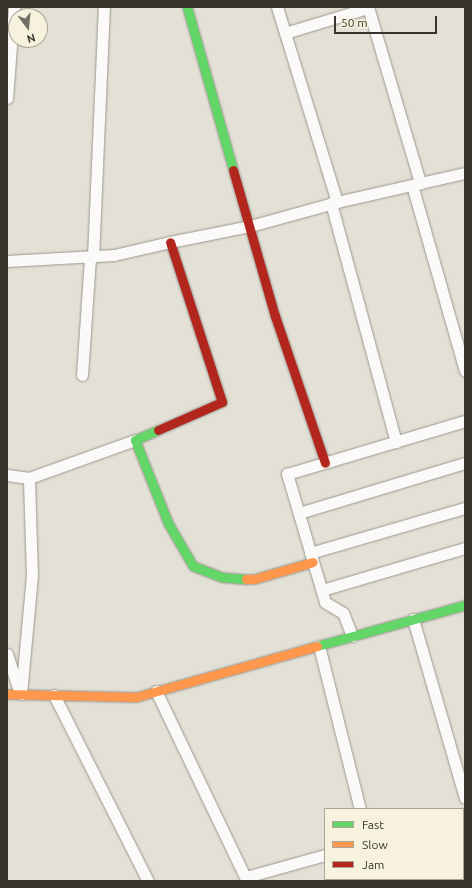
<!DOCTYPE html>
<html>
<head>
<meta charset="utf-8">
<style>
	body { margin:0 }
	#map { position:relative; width:472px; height:888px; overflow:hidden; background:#e3e0d6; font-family:Ubuntu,sans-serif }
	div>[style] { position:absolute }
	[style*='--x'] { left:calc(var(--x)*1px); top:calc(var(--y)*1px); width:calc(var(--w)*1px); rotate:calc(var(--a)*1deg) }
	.roads { filter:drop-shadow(0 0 1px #9a9890) drop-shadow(0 0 1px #9a9890) }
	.street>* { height:11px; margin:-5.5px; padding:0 5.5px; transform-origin:5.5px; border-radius:5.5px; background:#fbfaf9 }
	.fast>* { height:9px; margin:-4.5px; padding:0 4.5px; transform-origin:4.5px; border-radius:4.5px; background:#63d668 }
	.slow>* { height:9px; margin:-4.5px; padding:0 4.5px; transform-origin:4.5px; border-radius:4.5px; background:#ff974d }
	.jam>* { height:9px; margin:-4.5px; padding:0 4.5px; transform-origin:4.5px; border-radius:4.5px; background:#b3261e }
	span { translate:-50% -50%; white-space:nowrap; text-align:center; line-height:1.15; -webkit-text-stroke:3px #f7f2dd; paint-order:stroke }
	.frame { position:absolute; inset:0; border:8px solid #36342c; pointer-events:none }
	.legend { position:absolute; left:324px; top:808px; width:140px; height:72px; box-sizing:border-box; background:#f7f2dd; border:1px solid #aaa696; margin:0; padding:5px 7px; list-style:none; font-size:12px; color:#36342c }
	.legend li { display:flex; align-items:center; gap:8px; height:20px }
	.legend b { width:20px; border:1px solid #aaa696 }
	.north { position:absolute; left:8px; top:8px; width:40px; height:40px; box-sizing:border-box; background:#f7f2dd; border:1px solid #aaa696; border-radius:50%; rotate:164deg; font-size:11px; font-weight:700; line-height:16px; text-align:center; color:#36342c }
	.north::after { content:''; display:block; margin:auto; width:14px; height:18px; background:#737068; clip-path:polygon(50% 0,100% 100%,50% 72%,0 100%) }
	.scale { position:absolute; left:334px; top:16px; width:103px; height:18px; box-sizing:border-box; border:2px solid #36342c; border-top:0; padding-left:5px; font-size:12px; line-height:14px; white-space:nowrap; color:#36342c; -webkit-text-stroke:3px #f7f2dd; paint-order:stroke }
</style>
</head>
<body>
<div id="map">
	<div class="roads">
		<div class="street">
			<div style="--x:277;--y:7;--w:204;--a:72.9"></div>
			<div style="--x:368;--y:7;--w:184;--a:73.5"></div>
			<div style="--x:285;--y:33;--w:87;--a:-16.8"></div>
			<div style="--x:7;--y:98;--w:91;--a:-85.6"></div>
			<div style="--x:412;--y:185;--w:193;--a:74.1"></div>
			<div style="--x:331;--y:203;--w:248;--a:74.8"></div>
			<div style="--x:7;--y:261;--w:107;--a:-3.2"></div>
			<div style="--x:114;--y:255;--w:57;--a:-13.1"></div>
			<div style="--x:170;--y:242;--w:82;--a:-11.3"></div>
			<div style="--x:250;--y:226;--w:90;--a:-15.4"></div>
			<div style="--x:337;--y:202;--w:131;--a:-12.8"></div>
			<div style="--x:82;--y:375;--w:118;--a:-86.1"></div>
			<div style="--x:90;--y:257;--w:3;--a:0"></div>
			<div style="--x:93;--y:257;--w:250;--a:-87.5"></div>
			<div style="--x:7;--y:475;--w:22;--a:8"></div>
			<div style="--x:299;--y:513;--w:173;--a:-16.8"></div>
			<div style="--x:310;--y:553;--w:161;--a:-16.2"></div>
			<div style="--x:322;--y:590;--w:149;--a:-16.4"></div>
			<div style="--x:413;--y:619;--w:186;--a:73.8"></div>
			<div style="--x:352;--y:636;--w:25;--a:-111"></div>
			<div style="--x:343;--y:613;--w:21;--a:-149"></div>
			<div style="--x:325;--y:602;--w:134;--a:-106.5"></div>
			<div style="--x:287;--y:474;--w:186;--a:-16.6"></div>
			<div style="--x:319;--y:646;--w:168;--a:75.9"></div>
			<div style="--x:7;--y:654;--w:38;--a:72"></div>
			<div style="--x:156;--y:691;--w:211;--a:64.4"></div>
			<div style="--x:21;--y:694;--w:119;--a:-84.7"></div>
			<div style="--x:32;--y:576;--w:98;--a:-91.8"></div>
			<div style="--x:29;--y:478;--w:113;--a:-19.7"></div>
			<div style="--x:54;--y:695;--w:208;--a:63.2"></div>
			<div style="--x:463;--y:816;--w:2;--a:-27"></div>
			<div style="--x:246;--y:877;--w:82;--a:-15.6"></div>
		</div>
		<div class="fast">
			<div style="--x:187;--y:7;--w:169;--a:74.2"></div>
			<div style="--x:158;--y:430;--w:25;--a:157"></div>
			<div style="--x:135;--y:440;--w:89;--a:68.3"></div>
			<div style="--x:168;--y:523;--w:50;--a:59.8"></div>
			<div style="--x:193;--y:566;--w:30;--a:21"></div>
			<div style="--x:221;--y:577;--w:25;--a:5"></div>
			<div style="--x:317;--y:646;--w:154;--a:-15.5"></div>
		</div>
		<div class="slow">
			<div style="--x:246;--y:579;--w:8;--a:0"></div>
			<div style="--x:254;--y:579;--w:61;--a:-16.1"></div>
			<div style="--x:7;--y:694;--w:129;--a:1.3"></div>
			<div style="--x:136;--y:697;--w:188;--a:-15.7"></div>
		</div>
		<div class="jam">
			<div style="--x:233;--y:170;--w:152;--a:74"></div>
			<div style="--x:275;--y:316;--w:155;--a:71.2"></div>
			<div style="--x:158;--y:430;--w:70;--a:-23.6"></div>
			<div style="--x:222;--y:402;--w:168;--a:-108"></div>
		</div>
	</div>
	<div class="frame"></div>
	<ul class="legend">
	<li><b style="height:5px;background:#63d668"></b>Fast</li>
	<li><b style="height:5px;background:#ff974d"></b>Slow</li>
	<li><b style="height:5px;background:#b3261e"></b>Jam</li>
	</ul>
	<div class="north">N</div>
	<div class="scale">50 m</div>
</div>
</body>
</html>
